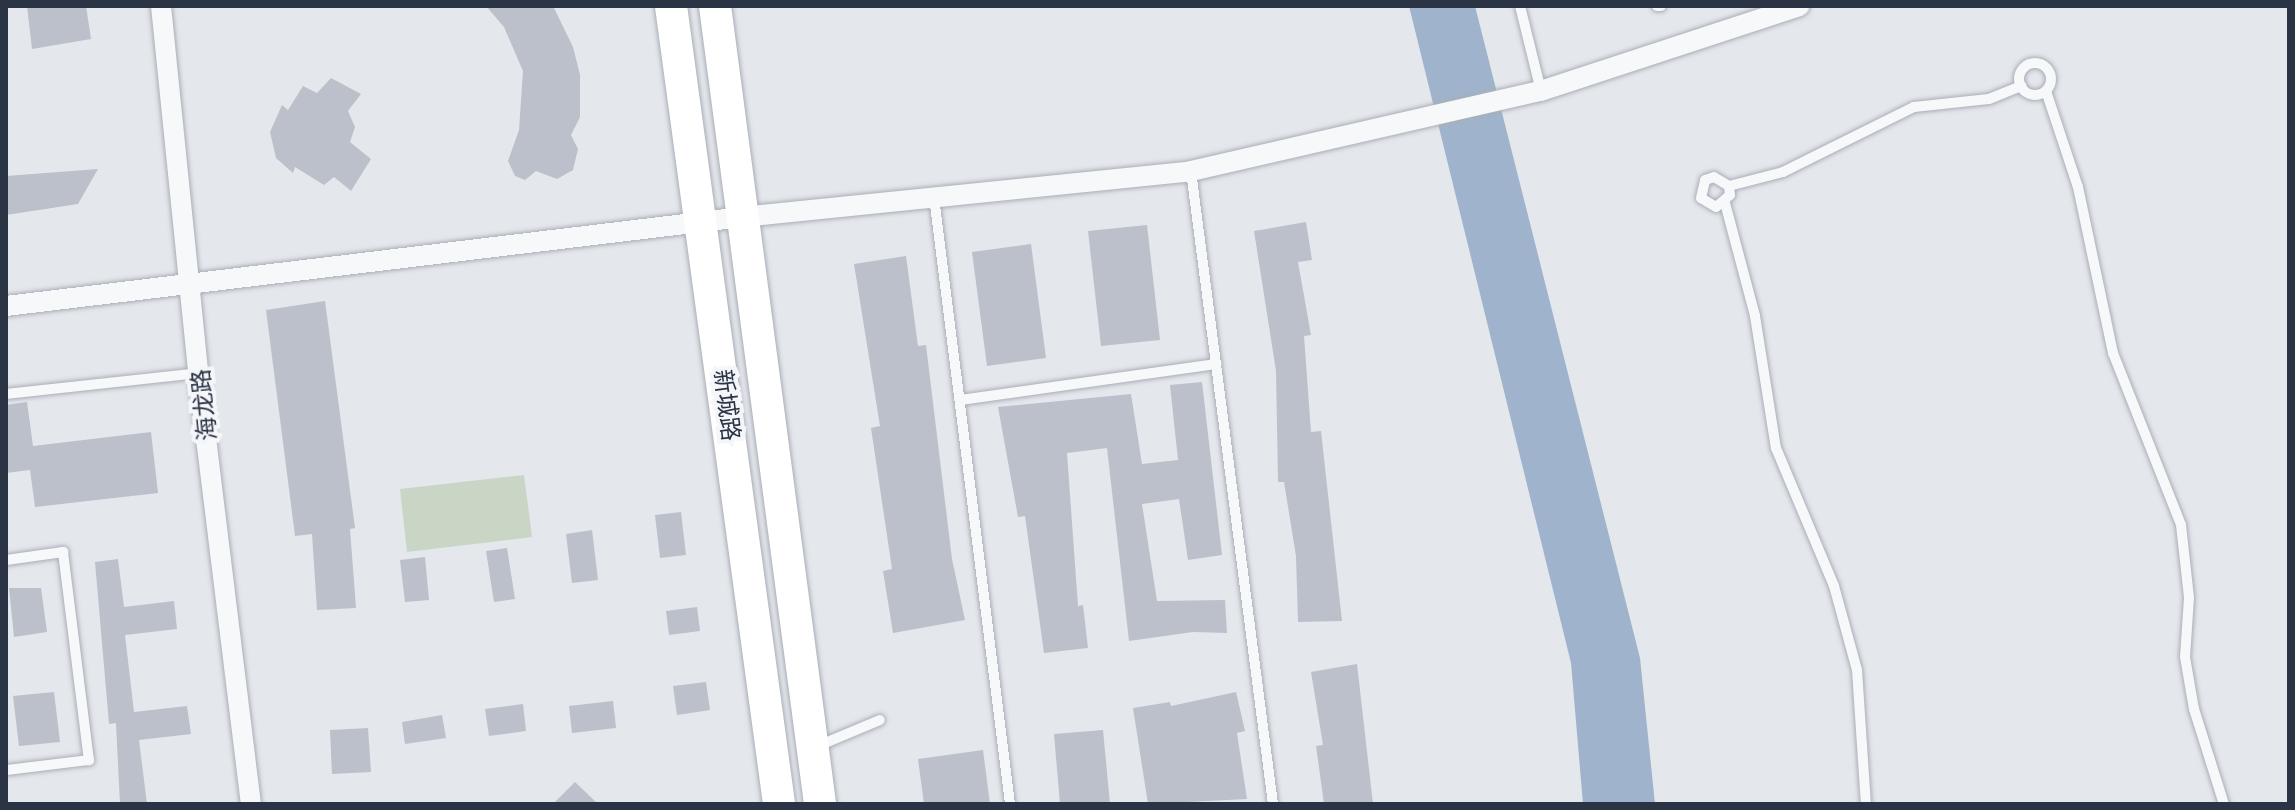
<!DOCTYPE html>
<html>
<head>
<meta charset="utf-8">
<style>
	body { margin:0 }
	#map { position:relative; width:2295px; height:810px; overflow:hidden; background:#e4e7ec; font-family:"Golos Text","Noto Sans SC",sans-serif }
	div>[style] { position:absolute }
	[style*='--x'] { left:calc(var(--x)*1px); top:calc(var(--y)*1px); width:calc(var(--w)*1px); rotate:calc(var(--a)*1deg) }
	.green>* { inset:0; background:#c9d6c5 }
	.water>* { inset:0; background:#9fb4cc }
	.building>* { inset:0; background:#bbc0ca }
	.roads { filter:drop-shadow(0 0 2px #a9aeb7) drop-shadow(0 0 2px #a9aeb7) }
	.lane>* { height:10px; margin:-5px; padding:0 5px; transform-origin:5px; border-radius:5px; background:#f7f8fa }
	.lane>.ring { margin:-5px; padding:0; box-sizing:content-box; background:none; border:10px solid #f7f8fa; border-radius:50% }
	.street>* { height:20px; margin:-10px; padding:0 10px; transform-origin:10px; border-radius:10px; background:#f7f8fa }
	.primary>* { height:32px; margin:-16px; padding:0 16px; transform-origin:16px; border-radius:16px; background:#fff }
	span { translate:-50% -50%; white-space:nowrap; text-align:center; line-height:1.15; -webkit-text-stroke:8px #f4f6f9; paint-order:stroke }
	.street-label { font-size:24px; color:#2b3445 }
	.frame { position:absolute; inset:0; border:8px solid #2b3445; pointer-events:none }
</style>
</head>
<body>
<div id="map">
	<div class="green">
		<div style="clip-path:polygon(524px 475px,532px 537px,407px 552px,400px 489px)"></div>
	</div>
	<div class="water">
		<div style="clip-path:polygon(1409px 6px,1475px 6px,1640px 658px,1655px 804px,1583px 804px,1571px 663px)"></div>
	</div>
	<div class="building">
		<div style="clip-path:polygon(27px 6px,86px 6px,91px 39px,32px 49px)"></div>
		<div style="clip-path:polygon(486px 6px,553px 6px,573px 47px,580px 75px,580px 117px,571px 135px,578px 149px,573px 170px,557px 179px,536px 171px,525px 180px,515px 176px,508px 161px,519px 130px,523px 71px,504px 27px)"></div>
		<div style="clip-path:polygon(331px 78px,361px 94px,348px 111px,355px 127px,350px 142px,371px 159px,351px 191px,334px 177px,324px 185px,295px 167px,293px 173px,276px 158px,270px 132px,282px 105px,288px 110px,303px 86px,317px 93px)"></div>
		<div style="clip-path:polygon(98px 169px,78px 204px,6px 215px,6px 176px)"></div>
		<div style="clip-path:polygon(1306px 222px,1312px 260px,1298px 262px,1311px 335px,1304px 336px,1311px 432px,1321px 431px,1342px 621px,1298px 622px,1296px 556px,1284px 482px,1278px 482px,1276px 371px,1254px 231px)"></div>
		<div style="clip-path:polygon(1147px 225px,1160px 340px,1101px 346px,1088px 231px)"></div>
		<div style="clip-path:polygon(1031px 244px,1046px 358px,987px 366px,972px 252px)"></div>
		<div style="clip-path:polygon(906px 256px,918px 346px,926px 345px,952px 559px,965px 620px,893px 633px,883px 571px,892px 569px,871px 428px,880px 426px,854px 264px)"></div>
		<div style="clip-path:polygon(325px 301px,355px 528px,350px 529px,356px 608px,317px 610px,312px 534px,295px 536px,266px 310px)"></div>
		<div style="clip-path:polygon(1202px 382px,1222px 555px,1188px 560px,1179px 499px,1142px 504px,1157px 601px,1225px 600px,1227px 633px,1193px 632px,1129px 641px,1107px 448px,1067px 453px,1078px 606px,1083px 605px,1088px 648px,1044px 653px,1025px 516px,1018px 517px,998px 407px,1131px 394px,1142px 464px,1178px 460px,1170px 385px)"></div>
		<div style="clip-path:polygon(27px 402px,33px 446px,151px 432px,158px 493px,35px 507px,30px 470px,6px 473px,6px 405px)"></div>
		<div style="clip-path:polygon(681px 512px,686px 555px,660px 558px,655px 515px)"></div>
		<div style="clip-path:polygon(592px 530px,598px 580px,572px 583px,566px 534px)"></div>
		<div style="clip-path:polygon(507px 548px,515px 599px,494px 602px,486px 551px)"></div>
		<div style="clip-path:polygon(425px 557px,429px 600px,405px 602px,400px 560px)"></div>
		<div style="clip-path:polygon(118px 559px,124px 607px,174px 601px,177px 629px,125px 635px,134px 712px,187px 706px,191px 734px,139px 740px,147px 804px,120px 804px,116px 723px,109px 724px,95px 562px)"></div>
		<div style="clip-path:polygon(9px 588px,41px 588px,47px 632px,14px 637px)"></div>
		<div style="clip-path:polygon(697px 607px,700px 631px,669px 635px,666px 611px)"></div>
		<div style="clip-path:polygon(1357px 664px,1373px 804px,1324px 804px,1316px 746px,1323px 745px,1311px 672px)"></div>
		<div style="clip-path:polygon(706px 682px,710px 710px,677px 715px,673px 686px)"></div>
		<div style="clip-path:polygon(54px 692px,60px 742px,19px 746px,13px 696px)"></div>
		<div style="clip-path:polygon(1236px 692px,1245px 731px,1237px 733px,1247px 799px,1148px 804px,1133px 708px,1170px 702px,1171px 706px)"></div>
		<div style="clip-path:polygon(613px 701px,616px 728px,572px 733px,569px 706px)"></div>
		<div style="clip-path:polygon(523px 704px,526px 731px,489px 736px,485px 709px)"></div>
		<div style="clip-path:polygon(442px 715px,446px 738px,405px 744px,402px 722px)"></div>
		<div style="clip-path:polygon(368px 728px,371px 772px,332px 774px,330px 730px)"></div>
		<div style="clip-path:polygon(1103px 730px,1110px 804px,1060px 804px,1054px 734px)"></div>
		<div style="clip-path:polygon(983px 750px,990px 804px,924px 804px,918px 759px)"></div>
		<div style="clip-path:polygon(575px 782px,598px 804px,553px 804px)"></div>
	</div>
	<div class="roads">
		<div class="lane">
			<div style="--x:1520;--y:6;--w:88;--a:76.1"></div>
			<div style="--x:1657;--y:6;--w:4;--a:0"></div>
			<div class="ring" style="left:2019px;top:63px;width:22px;height:22px"></div>
			<div style="--x:2046;--y:91;--w:101;--a:71.6"></div>
			<div style="--x:2078;--y:187;--w:170;--a:78.1"></div>
			<div style="--x:2113;--y:353;--w:185;--a:68.4"></div>
			<div style="--x:2181;--y:525;--w:73;--a:83.7"></div>
			<div style="--x:2189;--y:598;--w:59;--a:93.9"></div>
			<div style="--x:2185;--y:657;--w:53;--a:80.2"></div>
			<div style="--x:2194;--y:709;--w:100;--a:72.5"></div>
			<div style="--x:1191;--y:171;--w:638;--a:82.62"></div>
			<div style="--x:1729;--y:186;--w:9;--a:84"></div>
			<div style="--x:1730;--y:195;--w:18;--a:139"></div>
			<div style="--x:1716;--y:207;--w:17;--a:-149"></div>
			<div style="--x:1701;--y:198;--w:18;--a:-77"></div>
			<div style="--x:1705;--y:180;--w:9;--a:-18"></div>
			<div style="--x:1714;--y:177;--w:17;--a:31"></div>
			<div style="--x:1729;--y:186;--w:56;--a:-14.5"></div>
			<div style="--x:1783;--y:172;--w:146;--a:-26.4"></div>
			<div style="--x:1914;--y:107;--w:75;--a:-6.1"></div>
			<div style="--x:1989;--y:99;--w:35;--a:-22"></div>
			<div style="--x:934;--y:197;--w:612;--a:82.86"></div>
			<div style="--x:1725;--y:203;--w:117;--a:75.1"></div>
			<div style="--x:1755;--y:316;--w:134;--a:81"></div>
			<div style="--x:1776;--y:448;--w:150;--a:67.2"></div>
			<div style="--x:1834;--y:586;--w:87;--a:74.7"></div>
			<div style="--x:1857;--y:670;--w:134;--a:86.2"></div>
			<div style="--x:6;--y:394;--w:193;--a:-6.2"></div>
			<div style="--x:960;--y:400;--w:259;--a:-8"></div>
			<div style="--x:6;--y:560;--w:58;--a:-8"></div>
			<div style="--x:63;--y:552;--w:210;--a:82.9"></div>
			<div style="--x:89;--y:760;--w:84;--a:173.1"></div>
			<div style="--x:818;--y:746;--w:67;--a:-22.8"></div>
		</div>
		<div class="street">
			<div style="--x:161;--y:6;--w:369;--a:84.2"></div>
			<div style="--x:198;--y:373;--w:434;--a:83"></div>
			<div style="--x:6;--y:306;--w:741;--a:-6.89"></div>
			<div style="--x:742;--y:217;--w:451;--a:-5.8"></div>
			<div style="--x:1191;--y:171;--w:359;--a:-12.9"></div>
			<div style="--x:1541;--y:91;--w:272;--a:-18.2"></div>
		</div>
		<div class="primary">
			<div style="--x:671;--y:6;--w:805;--a:82.29"></div>
			<div style="--x:715;--y:6;--w:805;--a:82.5"></div>
		</div>
	</div>
	<div class="street-label">
		<span style="left:203px;top:405px;rotate:-96deg">海龙路</span>
		<span style="left:728px;top:405px;rotate:83deg">新城路</span>
	</div>
	<div class="frame"></div>
</div>
</body>
</html>
